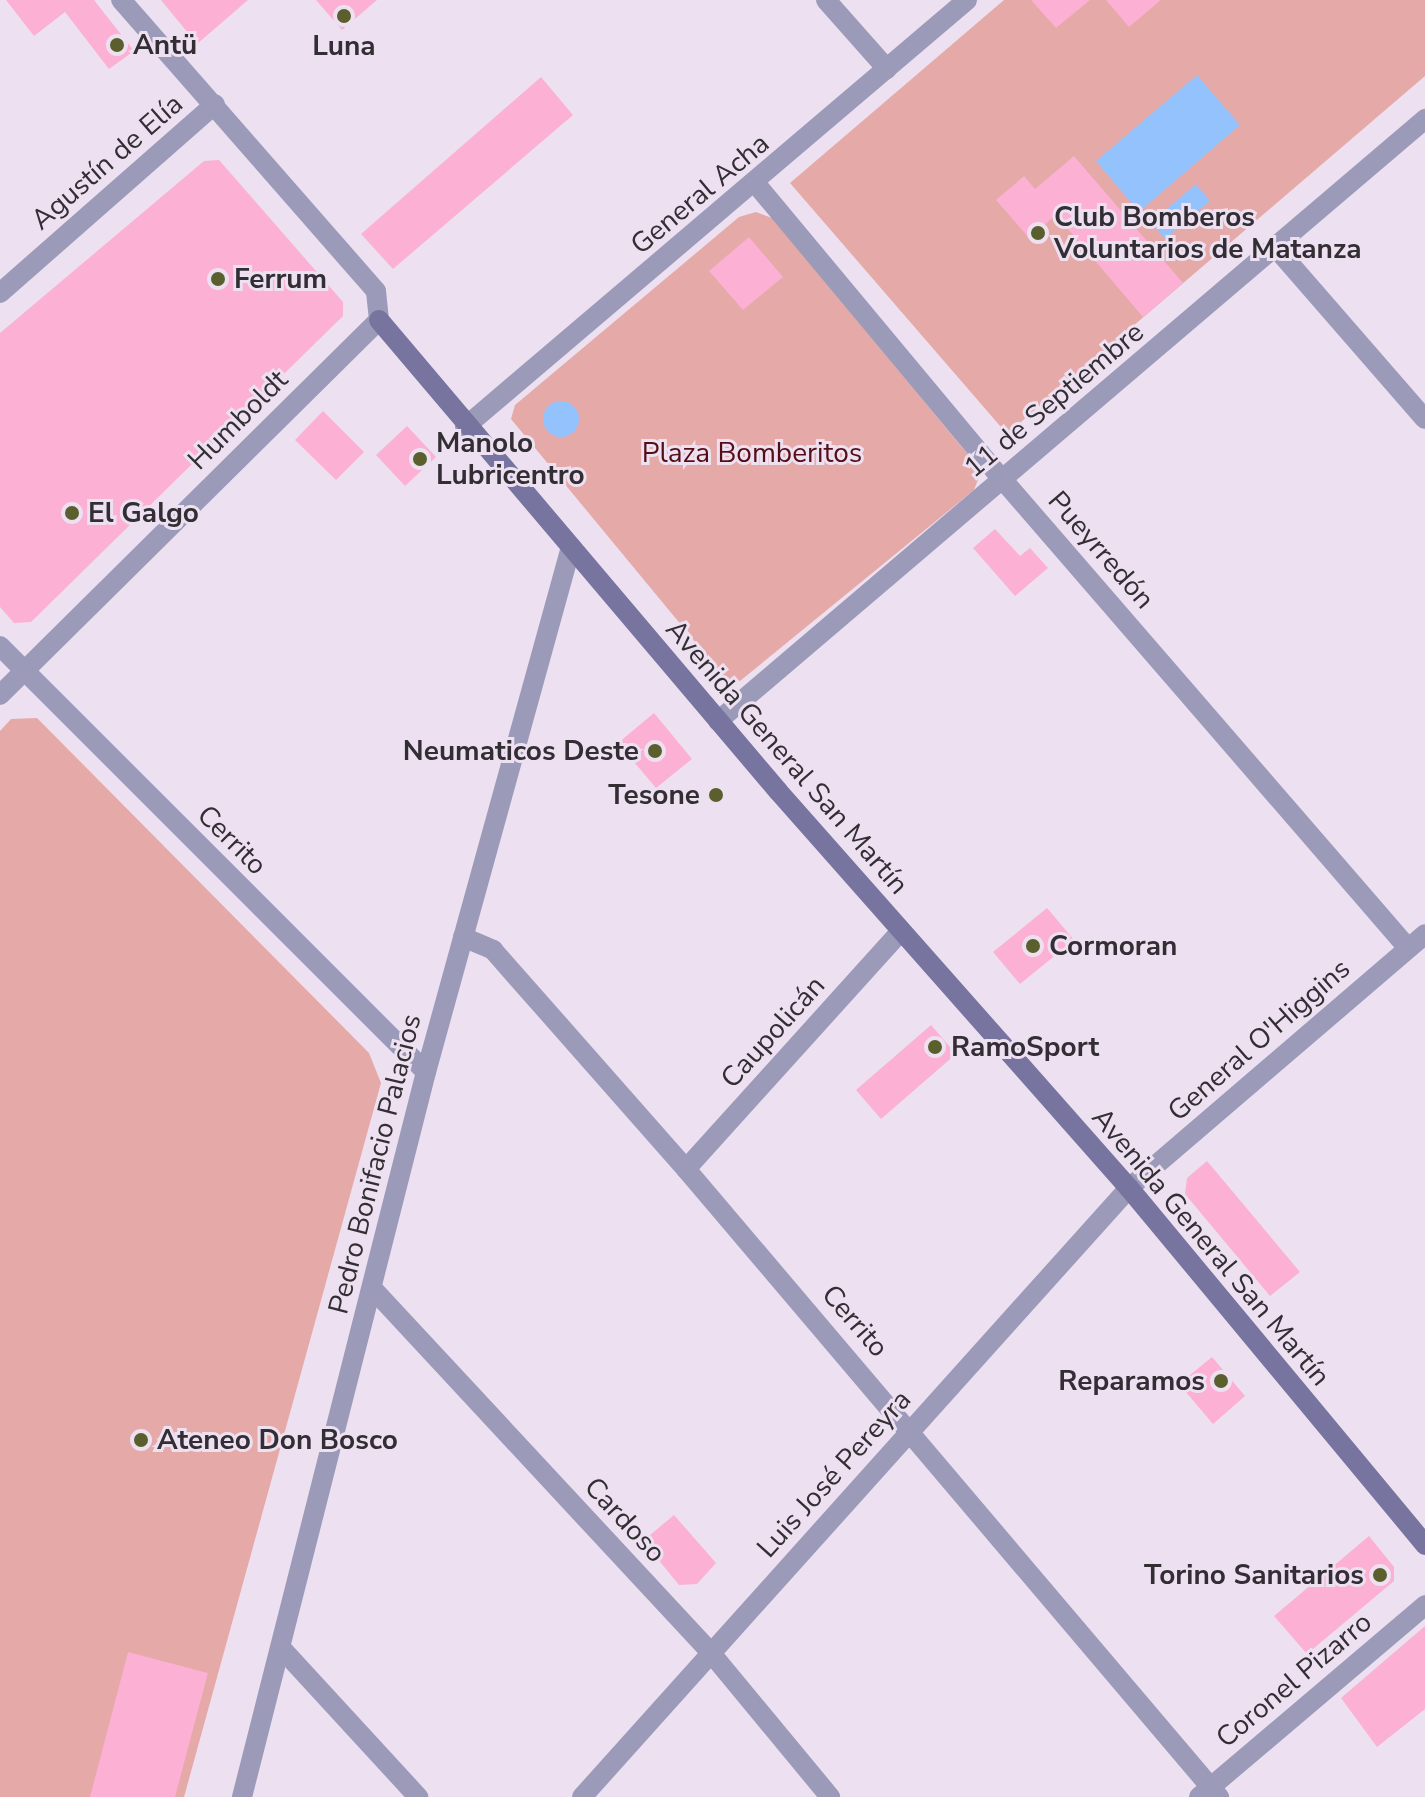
<!DOCTYPE html>
<html>
<head>
<meta charset="utf-8">
<style>
	body { margin:0 }
	#map { position:relative; width:1425px; height:1797px; overflow:hidden; background:#ede1f1; font-family:"Nunito Sans",sans-serif }
	div>[style] { position:absolute }
	[style*='--x'] { left:calc(var(--x)*1px); top:calc(var(--y)*1px); width:calc(var(--w)*1px); rotate:calc(var(--a)*1deg) }
	.green>* { inset:0; background:#e5a9a8 }
	.water>* { inset:0; background:#94c2fd }
	.round { border-radius:50% }
	.building>* { inset:0; background:#fbb0d4 }
	.minor>* { height:20px; margin:-10px; padding:0 10px; transform-origin:10px; border-radius:10px; background:#9b9ab8 }
	.tertiary>* { height:20px; margin:-10px; padding:0 10px; transform-origin:10px; border-radius:10px; background:#9b9ab8 }
	.secondary>* { height:20px; margin:-10px; padding:0 10px; transform-origin:10px; border-radius:10px; background:#7775a0 }
	.dots>* { width:22px; height:22px; translate:-50% -50%; box-sizing:border-box; border:4px solid #ede1f1; border-radius:50% }
	span { translate:-50% -50%; white-space:nowrap; text-align:center; line-height:1.15; -webkit-text-stroke:6px #ede1f1; paint-order:stroke }
	.poi-label { font-size:28px; color:#322e34; font-weight:700 }
	.left { translate:0 -50%; text-align:left }
	.right { translate:-100% -50%; text-align:right }
	.street-label { font-size:28px; color:#322e34 }
	.park-label { font-size:28px; color:#550d16 }
</style>
</head>
<body>
<div id="map">
	<div class="green">
		<div style="clip-path:polygon(1004px 0,1425px 0,1425px 76px,1007px 434px,790px 183px)"></div>
		<div style="clip-path:polygon(756px 212px,772px 218px,976px 464px,979px 477px,974px 490px,740px 681px,725px 678px,511px 419px,515px 405px,739px 217px)"></div>
		<div style="clip-path:polygon(37px 718px,369px 1053px,381px 1083px,184px 1797px,0 1797px,0 731px,11px 719px)"></div>
	</div>
	<div class="water">
		<div style="clip-path:polygon(1197px 75px,1240px 125px,1139px 212px,1096px 161px)"></div>
		<div style="clip-path:polygon(1196px 184px,1210px 201px,1165px 239px,1151px 222px)"></div>
		<div class="round" style="left:543px;top:401px;width:36px;height:36px"></div>
	</div>
	<div class="building">
		<div style="clip-path:polygon(6px 0,94px 0,134px 51px,109px 69px,65px 12px,34px 36px)"></div>
		<div style="clip-path:polygon(161px 0,248px 0,197px 44px)"></div>
		<div style="clip-path:polygon(316px 0,377px 0,342px 30px)"></div>
		<div style="clip-path:polygon(1031px 0,1090px 0,1056px 28px)"></div>
		<div style="clip-path:polygon(1106px 0,1161px 0,1129px 27px)"></div>
		<div style="clip-path:polygon(541px 77px,573px 115px,393px 269px,361px 234px)"></div>
		<div style="clip-path:polygon(1074px 156px,1183px 283px,1143px 317px,1056px 215px,1029px 238px,996px 200px,1024px 176px,1035px 189px)"></div>
		<div style="clip-path:polygon(219px 160px,343px 302px,343px 316px,31px 622px,14px 623px,0 607px,0 333px,204px 161px)"></div>
		<div style="clip-path:polygon(749px 237px,783px 277px,743px 310px,709px 271px)"></div>
		<div style="clip-path:polygon(323px 411px,364px 452px,336px 480px,295px 440px)"></div>
		<div style="clip-path:polygon(407px 426px,436px 457px,405px 486px,376px 455px)"></div>
		<div style="clip-path:polygon(995px 529px,1020px 556px,1030px 548px,1048px 568px,1015px 596px,973px 548px)"></div>
		<div style="clip-path:polygon(654px 713px,692px 759px,656px 788px,618px 743px)"></div>
		<div style="clip-path:polygon(1047px 908px,1074px 940px,1020px 984px,993px 952px)"></div>
		<div style="clip-path:polygon(931px 1025px,956px 1054px,881px 1119px,856px 1090px)"></div>
		<div style="clip-path:polygon(1207px 1161px,1300px 1272px,1270px 1296px,1185px 1194px,1187px 1178px)"></div>
		<div style="clip-path:polygon(1212px 1357px,1245px 1396px,1213px 1424px,1179px 1384px)"></div>
		<div style="clip-path:polygon(674px 1515px,716px 1563px,697px 1584px,679px 1585px,643px 1541px)"></div>
		<div style="clip-path:polygon(1369px 1536px,1394px 1567px,1394px 1581px,1307px 1654px,1274px 1616px)"></div>
		<div style="clip-path:polygon(1425px 1626px,1425px 1709px,1377px 1747px,1341px 1698px)"></div>
		<div style="clip-path:polygon(128px 1652px,208px 1673px,175px 1797px,90px 1797px)"></div>
	</div>
	<div class="minor">
		<div style="--x:1277;--y:249;--w:225;--a:49"></div>
		<div style="--x:0;--y:293;--w:286;--a:-41.3"></div>
		<div style="--x:1003;--y:480;--w:619;--a:49.13"></div>
		<div style="--x:0;--y:646;--w:602;--a:45"></div>
		<div style="--x:463;--y:937;--w:33;--a:23"></div>
		<div style="--x:493;--y:950;--w:292;--a:48.6"></div>
		<div style="--x:686;--y:1169;--w:824;--a:49.68"></div>
		<div style="--x:686;--y:1169;--w:321;--a:-47.9"></div>
		<div style="--x:1129;--y:1188;--w:390;--a:-40.6"></div>
		<div style="--x:372;--y:1288;--w:498;--a:47.1"></div>
		<div style="--x:711;--y:1653;--w:187;--a:50.4"></div>
		<div style="--x:283;--y:1650;--w:200;--a:47.4"></div>
		<div style="--x:1199;--y:1797;--w:297;--a:-40.3"></div>
	</div>
	<div class="tertiary">
		<div style="--x:826;--y:0;--w:92;--a:48.5"></div>
		<div style="--x:756;--y:184;--w:386;--a:50.2"></div>
		<div style="--x:465;--y:427;--w:659;--a:-40.38"></div>
		<div style="--x:0;--y:695;--w:533;--a:-44.7"></div>
		<div style="--x:379;--y:320;--w:29;--a:-96"></div>
		<div style="--x:376;--y:291;--w:387;--a:-131.2"></div>
		<div style="--x:718;--y:721;--w:929;--a:-40.41"></div>
		<div style="--x:242;--y:1797;--w:748;--a:-75.76"></div>
		<div style="--x:426;--y:1072;--w:545;--a:-74.56"></div>
		<div style="--x:582;--y:1797;--w:819;--a:-48.07"></div>
	</div>
	<div class="secondary">
		<div style="--x:379;--y:320;--w:617;--a:49.73"></div>
		<div style="--x:778;--y:791;--w:530;--a:48.52"></div>
		<div style="--x:1129;--y:1188;--w:464;--a:50.3"></div>
	</div>
	<div class="dots">
		<div style="left:344px;top:16px;background:#5b5f2d"></div>
		<div style="left:117px;top:45px;background:#5b5f2d"></div>
		<div style="left:1038px;top:233px;background:#5b5f2d"></div>
		<div style="left:218px;top:279px;background:#5b5f2d"></div>
		<div style="left:420px;top:459px;background:#5b5f2d"></div>
		<div style="left:72px;top:513px;background:#5b5f2d"></div>
		<div style="left:655px;top:751px;background:#5b5f2d"></div>
		<div style="left:716px;top:795px;background:#5b5f2d"></div>
		<div style="left:1033px;top:946px;background:#5b5f2d"></div>
		<div style="left:935px;top:1047px;background:#5b5f2d"></div>
		<div style="left:1221px;top:1381px;background:#5b5f2d"></div>
		<div style="left:141px;top:1440px;background:#5b5f2d"></div>
		<div style="left:1380px;top:1575px;background:#5b5f2d"></div>
	</div>
	<div class="poi-label">
		<span class="left" style="left:133px;top:45px">Antü</span>
		<span style="left:344px;top:46px">Luna</span>
		<span class="left" style="left:1054px;top:233px">Club Bomberos<br>Voluntarios de Matanza</span>
		<span class="left" style="left:234px;top:279px">Ferrum</span>
		<span class="left" style="left:436px;top:459px">Manolo<br>Lubricentro</span>
		<span class="left" style="left:88px;top:513px">El Galgo</span>
		<span class="right" style="left:639px;top:751px">Neumaticos Deste</span>
		<span class="right" style="left:700px;top:795px">Tesone</span>
		<span class="left" style="left:1049px;top:946px">Cormoran</span>
		<span class="left" style="left:951px;top:1047px">RamoSport</span>
		<span class="right" style="left:1205px;top:1381px">Reparamos</span>
		<span class="left" style="left:157px;top:1440px">Ateneo Don Bosco</span>
		<span class="right" style="left:1364px;top:1575px">Torino Sanitarios</span>
	</div>
	<div class="street-label">
		<span style="left:107px;top:162px;rotate:-41deg">Agustín de Elía</span>
		<span style="left:700px;top:194px;rotate:-40deg">General Acha</span>
		<span style="left:1054px;top:400px;rotate:-40deg">11 de Septiembre</span>
		<span style="left:238px;top:420px;rotate:-45deg">Humboldt</span>
		<span style="left:1101px;top:550px;rotate:49deg">Pueyrredón</span>
		<span style="left:787px;top:757px;rotate:49deg">Avenida General San Martín</span>
		<span style="left:232px;top:840px;rotate:45deg">Cerrito</span>
		<span style="left:773px;top:1032px;rotate:-48deg">Caupolicán</span>
		<span style="left:1259px;top:1040px;rotate:-41deg">General O'Higgins</span>
		<span style="left:375px;top:1164px;rotate:-76deg">Pedro Bonifacio Palacios</span>
		<span style="left:1211px;top:1247px;rotate:50deg">Avenida General San Martín</span>
		<span style="left:855px;top:1321px;rotate:49deg">Cerrito</span>
		<span style="left:834px;top:1474px;rotate:-48deg">Luis José Pereyra</span>
		<span style="left:625px;top:1520px;rotate:47deg">Cardoso</span>
		<span style="left:1294px;top:1680px;rotate:-40deg">Coronel Pizarro</span>
	</div>
	<div class="park-label">
		<span style="left:752px;top:453px">Plaza Bomberitos</span>
	</div>
</div>
</body>
</html>
